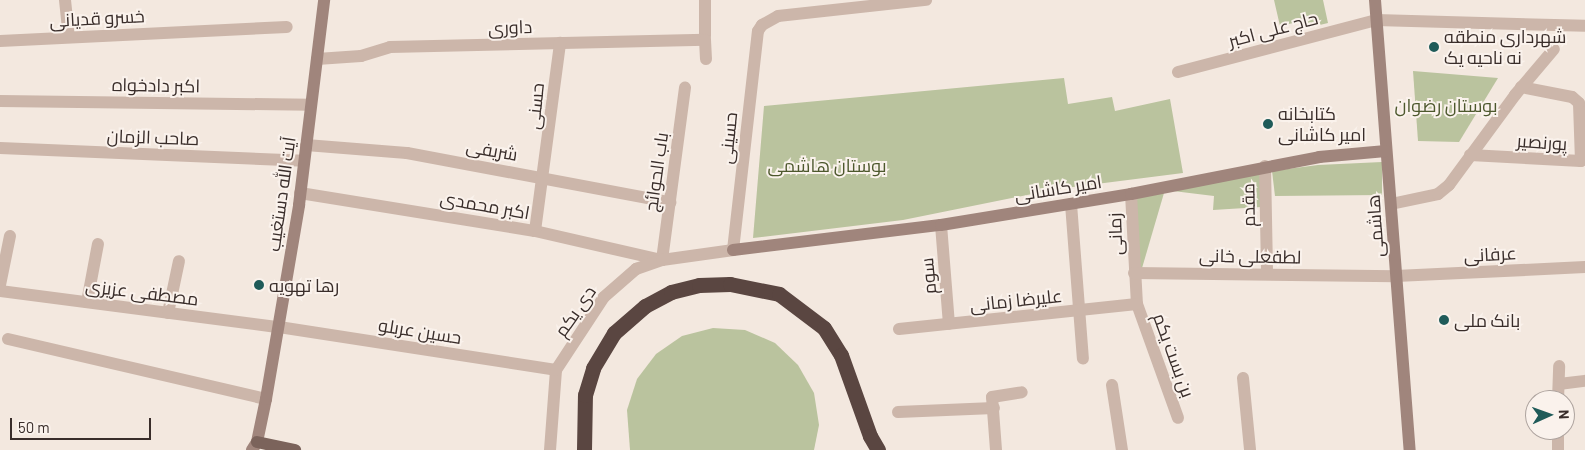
<!DOCTYPE html>
<html>
<head>
<meta charset="utf-8">
<style>
	body { margin:0 }
	#map { position:relative; width:1585px; height:450px; overflow:hidden; background:#f3e8df; font-family:Barlow,Cairo,sans-serif }
	div>[style] { position:absolute }
	[style*='--x'] { left:calc(var(--x)*1px); top:calc(var(--y)*1px); width:calc(var(--w)*1px); rotate:calc(var(--a)*1deg) }
	.green>* { inset:0; background:#bac39e }
	.street>* { height:12px; margin:-6px; padding:0 6px; transform-origin:6px; border-radius:6px; background:#ccb6aa }
	.secondary>* { height:12px; margin:-6px; padding:0 6px; transform-origin:6px; border-radius:6px; background:#a0857c }
	.primary>* { height:12px; margin:-6px; padding:0 6px; transform-origin:6px; border-radius:6px; background:#7b635b }
	.highway>* { height:15px; margin:-7.5px; padding:0 7.5px; transform-origin:7.5px; border-radius:7.5px; background:#5a4641 }
	.dots>* { width:14px; height:14px; translate:-50% -50%; box-sizing:border-box; border:2px solid #faf2ec; border-radius:50% }
	span { translate:-50% -50%; white-space:nowrap; text-align:center; line-height:1.15; -webkit-text-stroke:4px #faf2ec; paint-order:stroke }
	.street-label { font-size:18px; color:#392d2a }
	.poi-label { font-size:18px; color:#392d2a }
	.left { translate:0 -50%; text-align:left }
	.park-label { font-size:18px; color:#4d582d }
	.north { position:absolute; left:1525px; top:390px; width:50px; height:50px; box-sizing:border-box; background:#faf2ec; border:1px solid #ada39e; border-radius:50%; rotate:88deg; font-size:14px; font-weight:700; line-height:20px; text-align:center; color:#392d2a }
	.north::after { content:''; display:block; margin:auto; width:18px; height:22px; background:#1f5b59; clip-path:polygon(50% 0,100% 100%,50% 72%,0 100%) }
	.scale { position:absolute; left:10px; top:418px; width:141px; height:22px; box-sizing:border-box; border:2px solid #392d2a; border-top:0; padding-left:6px; font-size:15px; line-height:18px; white-space:nowrap; color:#392d2a; -webkit-text-stroke:4px #faf2ec; paint-order:stroke }
</style>
</head>
<body>
<div id="map">
	<div class="green">
		<div style="clip-path:polygon(1274px 0,1323px 0,1328px 23px,1303px 29px,1302px 21px,1280px 26px)"></div>
		<div style="clip-path:polygon(1413px 71px,1498px 78px,1459px 142px,1418px 141px)"></div>
		<div style="clip-path:polygon(1064px 78px,1068px 104px,1112px 97px,1115px 111px,1170px 99px,1183px 173px,1057px 189px,903px 220px,753px 238px,764px 106px)"></div>
		<div style="clip-path:polygon(1382px 162px,1382px 195px,1275px 196px,1272px 171px,1318px 165px)"></div>
		<div style="clip-path:polygon(1261px 171px,1261px 207px,1213px 210px,1214px 196px,1173px 191px)"></div>
		<div style="clip-path:polygon(1164px 193px,1140px 275px,1136px 197px)"></div>
		<div style="clip-path:polygon(713px 328px,745px 330px,775px 343px,798px 365px,814px 393px,819px 425px,814px 450px,630px 450px,627px 410px,637px 379px,656px 354px,682px 336px)"></div>
	</div>
	<div class="street">
		<div style="--x:65;--y:0;--w:36;--a:84"></div>
		<div style="--x:705;--y:0;--w:36;--a:90"></div>
		<div style="--x:0;--y:41;--w:287;--a:-2.8"></div>
		<div style="--x:317;--y:59;--w:44;--a:-3.9"></div>
		<div style="--x:361;--y:56;--w:30;--a:-17"></div>
		<div style="--x:390;--y:47;--w:315;--a:-1.3"></div>
		<div style="--x:705;--y:40;--w:19;--a:87"></div>
		<div style="--x:1178;--y:72;--w:205;--a:-14.7"></div>
		<div style="--x:1376;--y:20;--w:209;--a:1.6"></div>
		<div style="--x:0;--y:101;--w:311;--a:0.7"></div>
		<div style="--x:306;--y:145;--w:101;--a:4.5"></div>
		<div style="--x:407;--y:153;--w:268;--a:10.6"></div>
		<div style="--x:0;--y:148;--w:304;--a:2.4"></div>
		<div style="--x:1470;--y:155;--w:111;--a:3.1"></div>
		<div style="--x:1581;--y:161;--w:58;--a:-92"></div>
		<div style="--x:1579;--y:103;--w:9;--a:-139"></div>
		<div style="--x:1572;--y:97;--w:52;--a:-168.9"></div>
		<div style="--x:1265;--y:166;--w:108;--a:88.9"></div>
		<div style="--x:300;--y:193;--w:238;--a:9.2"></div>
		<div style="--x:535;--y:231;--w:130;--a:12.9"></div>
		<div style="--x:662;--y:260;--w:174;--a:-82.4"></div>
		<div style="--x:1131;--y:194;--w:110;--a:86.9"></div>
		<div style="--x:1137;--y:304;--w:121;--a:70.2"></div>
		<div style="--x:1071;--y:204;--w:155;--a:85.6"></div>
		<div style="--x:1391;--y:204;--w:48;--a:-12"></div>
		<div style="--x:1438;--y:194;--w:14;--a:-39"></div>
		<div style="--x:1449;--y:185;--w:112;--a:-53.7"></div>
		<div style="--x:1515;--y:95;--w:60;--a:-49.7"></div>
		<div style="--x:941;--y:225;--w:99;--a:85.4"></div>
		<div style="--x:535;--y:231;--w:190;--a:-82.4"></div>
		<div style="--x:1134;--y:273;--w:262;--a:0.7"></div>
		<div style="--x:1396;--y:276;--w:189;--a:-2.7"></div>
		<div style="--x:0;--y:285;--w:50;--a:-78.5"></div>
		<div style="--x:0;--y:291;--w:281;--a:7.4"></div>
		<div style="--x:279;--y:327;--w:280;--a:8.8"></div>
		<div style="--x:87;--y:302;--w:59;--a:-79.3"></div>
		<div style="--x:168;--y:313;--w:53;--a:-78.1"></div>
		<div style="--x:899;--y:329;--w:239;--a:-6"></div>
		<div style="--x:8;--y:339;--w:265;--a:13.1"></div>
		<div style="--x:1243;--y:378;--w:72;--a:84.4"></div>
		<div style="--x:1559;--y:384;--w:26;--a:-7"></div>
		<div style="--x:1112;--y:385;--w:66;--a:81.3"></div>
		<div style="--x:1558;--y:400;--w:34;--a:-88"></div>
		<div style="--x:898;--y:412;--w:96;--a:-2.4"></div>
		<div style="--x:550;--y:450;--w:80;--a:-85.7"></div>
		<div style="--x:556;--y:370;--w:87;--a:-56.7"></div>
		<div style="--x:604;--y:297;--w:43;--a:-41.2"></div>
		<div style="--x:636;--y:269;--w:28;--a:-19"></div>
		<div style="--x:662;--y:260;--w:72;--a:-8"></div>
		<div style="--x:733;--y:250;--w:220;--a:-83.5"></div>
		<div style="--x:758;--y:31;--w:7;--a:-56"></div>
		<div style="--x:762;--y:25;--w:18;--a:-29"></div>
		<div style="--x:778;--y:16;--w:149;--a:-6.2"></div>
		<div style="--x:996;--y:450;--w:53;--a:-94.3"></div>
		<div style="--x:992;--y:397;--w:30;--a:-9"></div>
		<div style="--x:1558;--y:450;--w:20;--a:-90"></div>
	</div>
	<div class="secondary">
		<div style="--x:1375;--y:0;--w:451;--a:85.6"></div>
		<div style="--x:733;--y:250;--w:209;--a:-6.9"></div>
		<div style="--x:941;--y:225;--w:193;--a:-9.3"></div>
		<div style="--x:1131;--y:194;--w:192;--a:-11.1"></div>
		<div style="--x:1319;--y:157;--w:67;--a:-5.1"></div>
		<div style="--x:252;--y:450;--w:9;--a:-58"></div>
		<div style="--x:257;--y:442;--w:44;--a:-78.2"></div>
		<div style="--x:266;--y:399;--w:197;--a:-80.3"></div>
		<div style="--x:299;--y:205;--w:207;--a:-83"></div>
	</div>
	<div class="primary">
		<div style="--x:257;--y:442;--w:39;--a:12"></div>
	</div>
	<div class="highway">
		<div style="--x:584;--y:450;--w:55;--a:-89"></div>
		<div style="--x:585;--y:395;--w:28;--a:-73"></div>
		<div style="--x:593;--y:368;--w:41;--a:-59"></div>
		<div style="--x:614;--y:333;--w:41;--a:-41.1"></div>
		<div style="--x:645;--y:306;--w:30;--a:-28"></div>
		<div style="--x:671;--y:292;--w:29;--a:-14"></div>
		<div style="--x:699;--y:285;--w:31;--a:-2"></div>
		<div style="--x:730;--y:284;--w:50;--a:11.5"></div>
		<div style="--x:779;--y:294;--w:56;--a:37.1"></div>
		<div style="--x:824;--y:328;--w:32;--a:58"></div>
		<div style="--x:841;--y:355;--w:86;--a:70.3"></div>
		<div style="--x:870;--y:436;--w:16;--a:60"></div>
	</div>
	<div class="dots">
		<div style="left:1434px;top:47px;background:#1f5b59"></div>
		<div style="left:1268px;top:124px;background:#1f5b59"></div>
		<div style="left:259px;top:285px;background:#1f5b59"></div>
		<div style="left:1444px;top:320px;background:#1f5b59"></div>
	</div>
	<div class="street-label">
		<span style="left:97px;top:18px;rotate:-3deg">خسرو قدیانی</span>
		<span style="left:510px;top:27px;rotate:-2deg">داوری</span>
		<span style="left:1273px;top:29px;rotate:-15deg">حاج علی اکبر</span>
		<span style="left:156px;top:85px;rotate:1deg">اکبر دادخواه</span>
		<span style="left:535px;top:106px;rotate:-84deg">حسنی</span>
		<span style="left:153px;top:137px;rotate:2deg">صاحب الزمان</span>
		<span style="left:728px;top:138px;rotate:-84deg">حسینی</span>
		<span style="left:1542px;top:142px;rotate:4deg">پورنصیر</span>
		<span style="left:492px;top:150px;rotate:10deg">شریفی</span>
		<span style="left:656px;top:172px;rotate:-82deg">باب الحوائج</span>
		<span style="left:1058px;top:188px;rotate:-9deg">امیر کاشانی</span>
		<span style="left:281px;top:194px;rotate:-82deg">آیت الله دستغیب</span>
		<span style="left:485px;top:205px;rotate:10deg">اکبر محمدی</span>
		<span style="left:1248px;top:205px;rotate:-91deg">مقدم</span>
		<span style="left:1375px;top:226px;rotate:-94deg">هاشمی</span>
		<span style="left:1115px;top:234px;rotate:-92deg">زمانی</span>
		<span style="left:1490px;top:254px;rotate:-3deg">عرفانی</span>
		<span style="left:1250px;top:256px;rotate:1deg">لطفعلی خانی</span>
		<span style="left:928px;top:276px;rotate:-95deg">سوم</span>
		<span style="left:142px;top:292px;rotate:7deg">مصطفی عزیزی</span>
		<span style="left:1016px;top:300px;rotate:-6deg">علیرضا زمانی</span>
		<span style="left:575px;top:311px;rotate:-55deg">دی یکم</span>
		<span style="left:420px;top:331px;rotate:9deg">حسین عربلو</span>
		<span style="left:1174px;top:355px;rotate:70deg">بن بست یکم</span>
	</div>
	<div class="poi-label">
		<span class="left" style="left:1444px;top:47px">شهرداری منطقه<br>نه ناحیه یک</span>
		<span class="left" style="left:1278px;top:124px">کتابخانه<br>امیر کاشانی</span>
		<span class="left" style="left:269px;top:285px">رها تهویه</span>
		<span class="left" style="left:1454px;top:320px">بانک ملی</span>
	</div>
	<div class="park-label">
		<span style="left:1446px;top:105px">بوستان رضوان</span>
		<span style="left:827px;top:165px">بوستان هاشمی</span>
	</div>
	<div class="north">N</div>
	<div class="scale">50 m</div>
</div>
</body>
</html>
